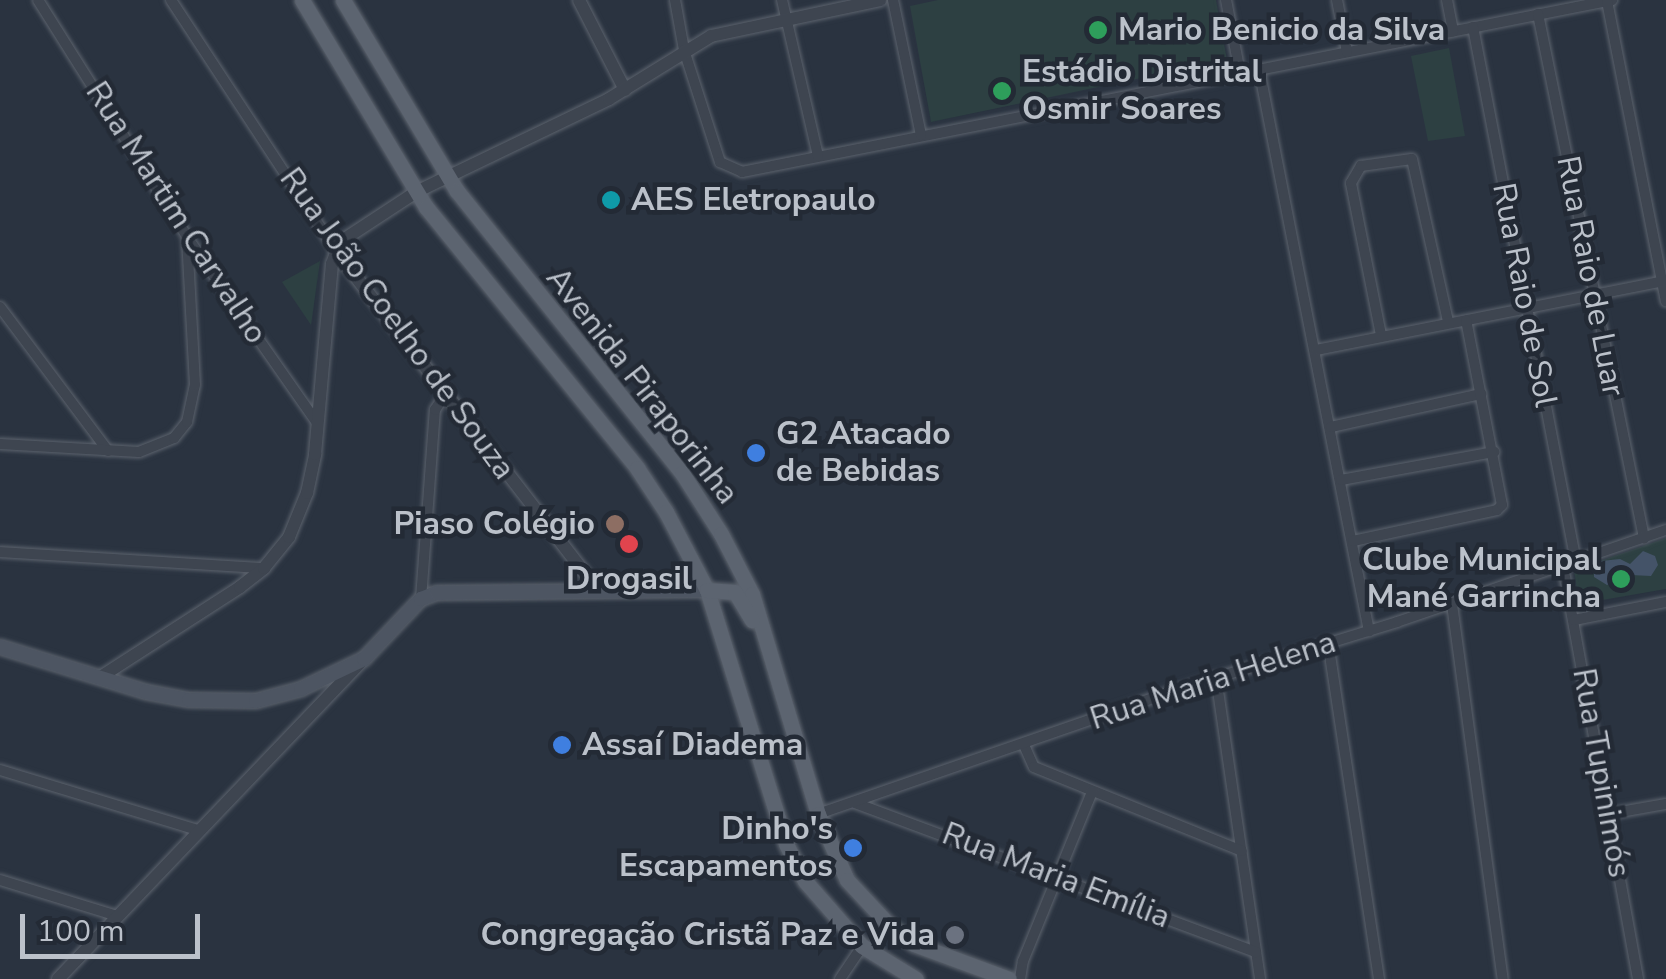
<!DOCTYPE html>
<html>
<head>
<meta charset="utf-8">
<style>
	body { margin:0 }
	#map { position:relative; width:1666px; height:979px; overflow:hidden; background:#2a3340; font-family:"Nunito Sans",sans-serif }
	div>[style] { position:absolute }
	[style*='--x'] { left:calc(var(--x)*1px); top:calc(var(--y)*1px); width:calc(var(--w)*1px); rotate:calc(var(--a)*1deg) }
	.green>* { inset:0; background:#2d4042 }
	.water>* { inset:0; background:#445368 }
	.roads { filter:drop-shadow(0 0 2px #5c636d) drop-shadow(0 0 2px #5c636d) }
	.minor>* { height:10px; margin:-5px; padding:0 5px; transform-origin:5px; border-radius:5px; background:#3e4550 }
	.tertiary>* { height:12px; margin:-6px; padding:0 6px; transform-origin:6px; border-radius:6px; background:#3e4550 }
	.secondary>* { height:14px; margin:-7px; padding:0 7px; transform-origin:7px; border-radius:7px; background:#4d5562 }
	.primary>* { height:15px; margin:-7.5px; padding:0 7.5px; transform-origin:7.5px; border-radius:7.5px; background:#5c6470 }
	.dots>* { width:28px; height:28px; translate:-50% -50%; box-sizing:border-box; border:5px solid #232a35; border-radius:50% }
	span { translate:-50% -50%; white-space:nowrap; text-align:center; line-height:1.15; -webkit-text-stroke:9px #232a35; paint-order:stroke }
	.poi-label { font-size:32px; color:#bbc1ca; font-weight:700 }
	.left { translate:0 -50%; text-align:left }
	.right { translate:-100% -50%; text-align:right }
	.street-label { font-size:32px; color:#bbc1ca }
	.scale { position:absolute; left:20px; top:914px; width:180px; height:45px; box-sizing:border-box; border:5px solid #bbc1ca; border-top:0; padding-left:12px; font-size:30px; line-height:35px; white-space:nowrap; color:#bbc1ca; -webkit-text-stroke:8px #232a35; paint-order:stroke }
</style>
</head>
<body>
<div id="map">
	<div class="green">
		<div style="clip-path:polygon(938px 0,1216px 0,1227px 60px,931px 122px,910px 6px)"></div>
		<div style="clip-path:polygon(1449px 48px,1465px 136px,1428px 141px,1411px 56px)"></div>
		<div style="clip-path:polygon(320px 261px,311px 325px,282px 282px)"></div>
		<div style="clip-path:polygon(1666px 538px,1666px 589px,1579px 604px,1574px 570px)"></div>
	</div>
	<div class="water">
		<div style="clip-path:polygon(1643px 551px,1655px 556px,1658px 565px,1651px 576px,1631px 575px,1607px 585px,1594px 577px,1594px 569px,1601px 561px,1620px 559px,1630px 564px)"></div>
	</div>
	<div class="roads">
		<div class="minor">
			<div style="--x:38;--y:0;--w:280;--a:57.8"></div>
			<div style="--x:187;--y:237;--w:228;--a:55"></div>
			<div style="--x:171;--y:0;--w:299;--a:56.7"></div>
			<div style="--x:675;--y:0;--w:51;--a:79.8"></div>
			<div style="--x:684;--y:50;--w:118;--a:72.2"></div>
			<div style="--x:720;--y:162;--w:24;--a:24"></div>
			<div style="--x:742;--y:172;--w:887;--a:-11.18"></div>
			<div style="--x:782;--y:0;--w:160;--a:77"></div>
			<div style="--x:893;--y:0;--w:138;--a:78.3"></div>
			<div style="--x:1226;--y:0;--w:74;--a:79.1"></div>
			<div style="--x:1337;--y:0;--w:53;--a:79.1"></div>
			<div style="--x:1447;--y:0;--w:32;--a:79"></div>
			<div style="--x:1607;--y:1;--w:306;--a:78.9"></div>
			<div style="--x:1538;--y:14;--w:535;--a:78.56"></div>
			<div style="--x:1473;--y:27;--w:545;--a:79.1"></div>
			<div style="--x:1259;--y:69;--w:573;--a:78.93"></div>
			<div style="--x:0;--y:307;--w:180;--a:53.1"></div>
			<div style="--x:1381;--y:335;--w:155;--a:-101.2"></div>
			<div style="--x:1351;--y:183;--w:20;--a:-60"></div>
			<div style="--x:1361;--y:166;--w:51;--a:-7.8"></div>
			<div style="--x:1412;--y:159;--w:167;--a:77.5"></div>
			<div style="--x:1316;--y:350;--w:357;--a:-11.2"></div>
			<div style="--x:1331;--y:427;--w:154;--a:-12.4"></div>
			<div style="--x:0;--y:444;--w:139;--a:3.3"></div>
			<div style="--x:139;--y:452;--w:38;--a:-22"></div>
			<div style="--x:174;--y:438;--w:21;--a:-51"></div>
			<div style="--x:187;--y:422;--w:38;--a:-78"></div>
			<div style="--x:195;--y:385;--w:147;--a:-93.1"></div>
			<div style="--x:1341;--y:480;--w:156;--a:-10.4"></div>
			<div style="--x:1353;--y:541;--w:147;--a:-12.1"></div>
			<div style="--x:1497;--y:510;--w:7;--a:-45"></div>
			<div style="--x:1502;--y:505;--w:188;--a:-101"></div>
			<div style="--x:0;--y:552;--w:264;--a:3.5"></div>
			<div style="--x:1563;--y:566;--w:420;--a:79.7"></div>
			<div style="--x:421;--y:599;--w:190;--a:-85.8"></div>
			<div style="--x:435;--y:410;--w:19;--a:-58"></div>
			<div style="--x:1452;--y:604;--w:378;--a:82.3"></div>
			<div style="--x:1574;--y:620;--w:94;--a:-11.1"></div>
			<div style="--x:1328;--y:642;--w:341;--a:81.4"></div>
			<div style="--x:1216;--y:677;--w:305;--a:81.7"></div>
			<div style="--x:1024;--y:745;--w:24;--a:66"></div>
			<div style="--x:1034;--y:767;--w:224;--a:22"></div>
			<div style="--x:0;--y:770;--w:207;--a:16.9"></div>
			<div style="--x:855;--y:803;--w:428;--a:20.4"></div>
			<div style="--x:818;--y:814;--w:373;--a:-19.1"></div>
			<div style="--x:1170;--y:692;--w:238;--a:-17.1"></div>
			<div style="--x:1397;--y:622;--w:284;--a:-18.9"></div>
			<div style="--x:1609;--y:814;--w:58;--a:-10"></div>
			<div style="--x:0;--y:880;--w:122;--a:17.1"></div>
			<div style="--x:840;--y:979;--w:40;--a:-56"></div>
			<div style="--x:1020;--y:979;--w:18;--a:-81"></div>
			<div style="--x:1023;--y:961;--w:183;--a:-67.8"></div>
		</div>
		<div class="tertiary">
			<div style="--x:579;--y:0;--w:101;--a:62.9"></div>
			<div style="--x:335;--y:250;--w:431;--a:52.3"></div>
			<div style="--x:99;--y:678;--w:168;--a:-32.8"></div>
			<div style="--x:240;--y:587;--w:31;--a:-38"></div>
			<div style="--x:264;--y:568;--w:40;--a:-51"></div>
			<div style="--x:289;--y:537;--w:48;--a:-67.8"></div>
			<div style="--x:307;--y:493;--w:40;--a:-78"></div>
			<div style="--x:315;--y:454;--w:191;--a:-84.9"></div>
			<div style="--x:332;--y:264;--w:23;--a:-70"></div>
			<div style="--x:340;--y:242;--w:91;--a:-33.3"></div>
			<div style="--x:416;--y:192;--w:214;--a:-25.7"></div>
			<div style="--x:609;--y:99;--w:120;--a:-31.7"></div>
			<div style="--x:711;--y:36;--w:173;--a:-12"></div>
			<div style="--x:58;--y:979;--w:440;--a:-46.3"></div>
		</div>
		<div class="secondary">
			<div style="--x:0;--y:647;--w:153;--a:17.1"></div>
			<div style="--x:146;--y:692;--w:44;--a:10.5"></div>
			<div style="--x:189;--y:700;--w:67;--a:0.9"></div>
			<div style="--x:256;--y:701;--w:47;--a:-14.9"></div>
			<div style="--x:301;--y:689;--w:70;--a:-25.5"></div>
			<div style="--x:364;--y:659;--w:83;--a:-46.5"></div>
			<div style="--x:421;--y:599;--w:17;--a:-21"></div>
			<div style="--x:437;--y:593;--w:270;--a:-0.6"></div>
		</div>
		<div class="primary">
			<div style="--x:302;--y:0;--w:241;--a:59.1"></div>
			<div style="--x:426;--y:207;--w:336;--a:51"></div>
			<div style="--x:637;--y:468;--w:53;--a:56.6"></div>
			<div style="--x:666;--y:512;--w:88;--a:62.3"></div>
			<div style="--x:707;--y:590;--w:266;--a:72.7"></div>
			<div style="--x:786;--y:844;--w:42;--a:62.8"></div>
			<div style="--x:805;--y:881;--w:86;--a:48.8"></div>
			<div style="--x:862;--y:946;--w:63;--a:31.4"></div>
			<div style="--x:343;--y:0;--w:222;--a:59.2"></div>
			<div style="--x:457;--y:191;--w:361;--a:51.4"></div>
			<div style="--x:682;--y:473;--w:72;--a:57.4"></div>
			<div style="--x:721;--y:534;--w:68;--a:62.7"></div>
			<div style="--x:752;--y:594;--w:230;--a:73.3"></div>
			<div style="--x:818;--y:814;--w:72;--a:66.3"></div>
			<div style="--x:847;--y:880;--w:62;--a:47"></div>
			<div style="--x:889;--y:925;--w:31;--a:37"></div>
			<div style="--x:914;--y:944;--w:101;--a:20.2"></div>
			<div style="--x:707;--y:590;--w:28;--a:4"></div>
			<div style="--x:735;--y:592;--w:33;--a:59"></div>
		</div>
	</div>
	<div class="dots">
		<div style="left:1098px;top:30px;background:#2e9e5b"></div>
		<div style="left:1002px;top:91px;background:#2e9e5b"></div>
		<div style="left:611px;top:200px;background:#0f9aa8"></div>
		<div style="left:756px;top:453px;background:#3f7fe0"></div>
		<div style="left:615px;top:524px;background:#8d6e63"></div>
		<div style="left:629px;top:544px;background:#e0444e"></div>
		<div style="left:1621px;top:579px;background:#2e9e5b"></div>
		<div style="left:562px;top:745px;background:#3f7fe0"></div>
		<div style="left:853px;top:848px;background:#3f7fe0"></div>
		<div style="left:955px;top:935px;background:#6b7280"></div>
	</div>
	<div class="poi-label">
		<span class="left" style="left:1118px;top:30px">Mario Benicio da Silva</span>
		<span class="left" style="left:1022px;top:91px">Estádio Distrital<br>Osmir Soares</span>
		<span class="left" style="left:631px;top:200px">AES Eletropaulo</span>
		<span class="left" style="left:776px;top:453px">G2 Atacado<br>de Bebidas</span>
		<span class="right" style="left:595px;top:524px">Piaso Colégio</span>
		<span class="right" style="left:1601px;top:579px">Clube Municipal<br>Mané Garrincha</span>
		<span style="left:629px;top:579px">Drogasil</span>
		<span class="left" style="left:582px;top:745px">Assaí Diadema</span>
		<span class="right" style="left:833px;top:848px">Dinho's<br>Escapamentos</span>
		<span class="right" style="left:935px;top:935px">Congregação Cristã Paz e Vida</span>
	</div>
	<div class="street-label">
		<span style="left:176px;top:213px;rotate:57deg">Rua Martim Carvalho</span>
		<span style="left:1590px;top:276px;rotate:79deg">Rua Raio de Luar</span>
		<span style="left:1524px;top:295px;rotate:79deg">Rua Raio de Sol</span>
		<span style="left:397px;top:324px;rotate:54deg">Rua João Coelho de Souza</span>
		<span style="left:642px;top:386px;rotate:52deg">Avenida Piraporinha</span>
		<span style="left:1213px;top:681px;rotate:-18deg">Rua Maria Helena</span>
		<span style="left:1601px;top:773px;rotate:80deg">Rua Tupinimós</span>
		<span style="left:1056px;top:876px;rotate:21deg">Rua Maria Emília</span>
	</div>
	<div class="scale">100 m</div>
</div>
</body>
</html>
